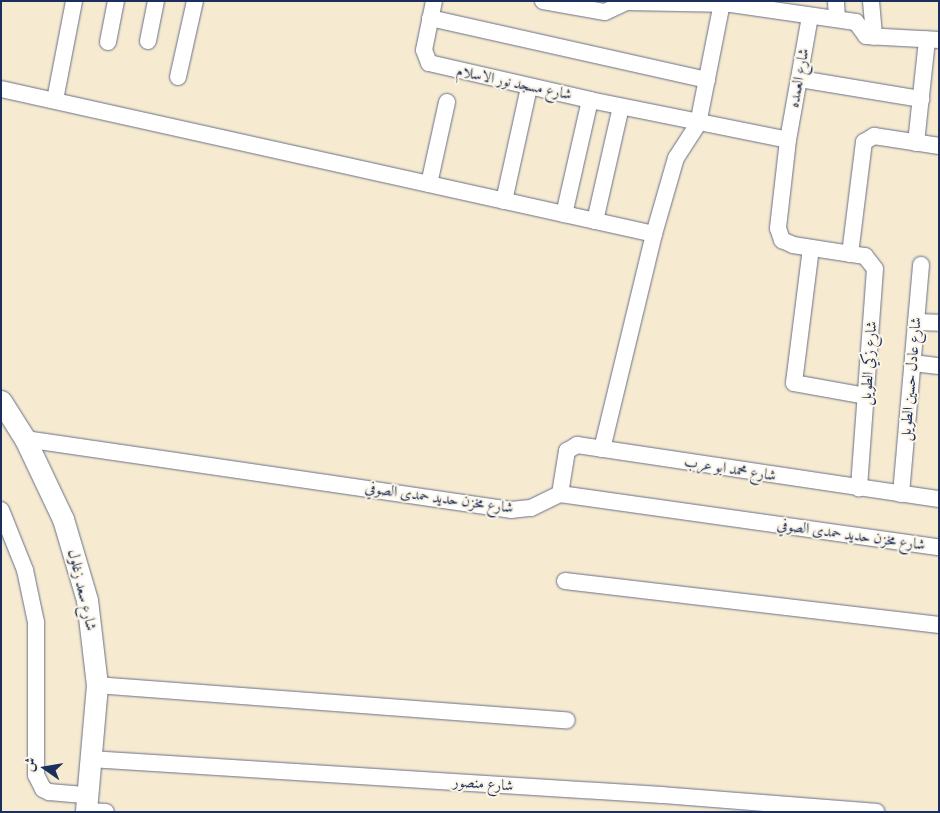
<!DOCTYPE html>
<html>
<head>
<meta charset="utf-8">
<style>
	body { margin:0 }
	#map { position:relative; width:940px; height:813px; overflow:hidden; background:#f6ead1; font-family:"IM FELL Double Pica",Amiri,serif }
	div>[style] { position:absolute }
	[style*='--x'] { left:calc(var(--x)*1px); top:calc(var(--y)*1px); width:calc(var(--w)*1px); rotate:calc(var(--a)*1deg) }
	.roads { filter:drop-shadow(0 0 1px #687086) drop-shadow(0 0 1px #687086) }
	.minor>* { height:16px; margin:-8px; padding:0 8px; transform-origin:8px; border-radius:8px; background:#fff }
	.tertiary>* { height:21px; margin:-10.5px; padding:0 10.5px; transform-origin:10.5px; border-radius:10.5px; background:#fff }
	span { translate:-50% -50%; white-space:nowrap; text-align:center; line-height:1.15; -webkit-text-stroke:4px #fcf5e5; paint-order:stroke }
	.street-label { font-size:15px; color:#1b2f5e }
	.frame { position:absolute; inset:0; border:2px solid #1b2f5e; pointer-events:none }
	.north { position:absolute; left:20px; top:743px; width:50px; height:50px; -webkit-text-stroke:4px #fcf5e5; paint-order:stroke; rotate:283deg; font-size:14px; font-weight:700; line-height:20px; text-align:center; color:#1b2f5e }
	.north::after { content:''; display:block; margin:auto; width:18px; height:22px; background:#1b2f5e; clip-path:polygon(50% 0,100% 100%,50% 72%,0 100%) }
</style>
</head>
<body>
<div id="map">
	<div class="roads">
		<div class="minor">
			<div style="--x:434;--y:1;--w:50;--a:101.5"></div>
			<div style="--x:424;--y:50;--w:14;--a:69"></div>
			<div style="--x:429;--y:63;--w:165;--a:12.9"></div>
			<div style="--x:590;--y:100;--w:117;--a:102.8"></div>
			<div style="--x:543;--y:1;--w:63;--a:10.1"></div>
			<div style="--x:605;--y:12;--w:23;--a:-25"></div>
			<div style="--x:626;--y:2;--w:105;--a:1.1"></div>
			<div style="--x:731;--y:4;--w:126;--a:8.2"></div>
			<div style="--x:856;--y:22;--w:17;--a:54"></div>
			<div style="--x:866;--y:36;--w:73;--a:3.1"></div>
			<div style="--x:836;--y:1;--w:18;--a:87"></div>
			<div style="--x:871;--y:1;--w:36;--a:85"></div>
			<div style="--x:430;--y:18;--w:284;--a:12.6"></div>
			<div style="--x:148;--y:41;--w:41;--a:-78.7"></div>
			<div style="--x:108;--y:42;--w:42;--a:-79"></div>
			<div style="--x:178;--y:77;--w:78;--a:-77.4"></div>
			<div style="--x:800;--y:79;--w:123;--a:9.4"></div>
			<div style="--x:1;--y:89;--w:669;--a:12.52"></div>
			<div style="--x:55;--y:100;--w:101;--a:-79.1"></div>
			<div style="--x:590;--y:100;--w:202;--a:11.4"></div>
			<div style="--x:788;--y:140;--w:89;--a:96.5"></div>
			<div style="--x:778;--y:228;--w:13;--a:72"></div>
			<div style="--x:782;--y:240;--w:12;--a:24"></div>
			<div style="--x:793;--y:245;--w:73;--a:8.7"></div>
			<div style="--x:865;--y:256;--w:16;--a:52"></div>
			<div style="--x:875;--y:269;--w:220;--a:94.2"></div>
			<div style="--x:788;--y:140;--w:126;--a:-79.9"></div>
			<div style="--x:916;--y:143;--w:104;--a:-83.9"></div>
			<div style="--x:429;--y:184;--w:84;--a:-77.6"></div>
			<div style="--x:504;--y:201;--w:117;--a:-77.6"></div>
			<div style="--x:595;--y:221;--w:117;--a:-77.2"></div>
			<div style="--x:811;--y:248;--w:136;--a:97.2"></div>
			<div style="--x:794;--y:383;--w:73;--a:10.2"></div>
			<div style="--x:850;--y:254;--w:113;--a:-82.9"></div>
			<div style="--x:864;--y:142;--w:12;--a:-31"></div>
			<div style="--x:874;--y:136;--w:66;--a:8.7"></div>
			<div style="--x:916;--y:322;--w:23;--a:2"></div>
			<div style="--x:913;--y:363;--w:26;--a:7"></div>
			<div style="--x:25;--y:439;--w:491;--a:8.3"></div>
			<div style="--x:511;--y:510;--w:20;--a:-6"></div>
			<div style="--x:531;--y:508;--w:32;--a:-26"></div>
			<div style="--x:560;--y:494;--w:383;--a:8"></div>
			<div style="--x:602;--y:449;--w:221;--a:-76.4"></div>
			<div style="--x:654;--y:234;--w:79;--a:-73.9"></div>
			<div style="--x:676;--y:158;--w:40;--a:-57.1"></div>
			<div style="--x:698;--y:124;--w:123;--a:-78.8"></div>
			<div style="--x:560;--y:494;--w:44;--a:-80.8"></div>
			<div style="--x:567;--y:451;--w:12;--a:-31"></div>
			<div style="--x:577;--y:445;--w:366;--a:8.5"></div>
			<div style="--x:901;--y:494;--w:230;--a:-85"></div>
			<div style="--x:1;--y:510;--w:65;--a:68.2"></div>
			<div style="--x:25;--y:570;--w:53;--a:78.1"></div>
			<div style="--x:36;--y:622;--w:153;--a:90"></div>
			<div style="--x:36;--y:775;--w:16;--a:63"></div>
			<div style="--x:43;--y:789;--w:7;--a:27"></div>
			<div style="--x:49;--y:792;--w:38;--a:5"></div>
			<div style="--x:565;--y:581;--w:377;--a:6.7"></div>
			<div style="--x:97;--y:685;--w:471;--a:4.3"></div>
			<div style="--x:90;--y:759;--w:573;--a:3.6"></div>
			<div style="--x:662;--y:795;--w:215;--a:4.5"></div>
			<div style="--x:86;--y:811;--w:20;--a:3"></div>
		</div>
		<div class="tertiary">
			<div style="--x:1;--y:401;--w:45;--a:57.7"></div>
			<div style="--x:25;--y:439;--w:89;--a:64.6"></div>
			<div style="--x:63;--y:519;--w:84;--a:73.5"></div>
			<div style="--x:87;--y:600;--w:86;--a:83.3"></div>
			<div style="--x:97;--y:685;--w:127;--a:95"></div>
		</div>
	</div>
	<div class="street-label">
		<span style="left:799px;top:78px;rotate:-80deg">شارع العمده</span>
		<span style="left:514px;top:83px;rotate:12deg">شارع مسجد نور الاسلام</span>
		<span style="left:869px;top:363px;rotate:-86deg">شارع زكي الطويل</span>
		<span style="left:911px;top:379px;rotate:-85deg">شارع عادل حسين الطويل</span>
		<span style="left:730px;top:469px;rotate:9deg">شارع محمد ابو عرب</span>
		<span style="left:439px;top:498px;rotate:8deg">شارع مخزن حديد حمدى الصوفي</span>
		<span style="left:851px;top:535px;rotate:8deg">شارع مخزن حديد حمدى الصوفي</span>
		<span style="left:82px;top:590px;rotate:77deg">شارع سعد زغلول</span>
		<span style="left:483px;top:784px;rotate:4deg">شارع منصور</span>
	</div>
	<div class="frame"></div>
	<div class="north">ش</div>
</div>
</body>
</html>
